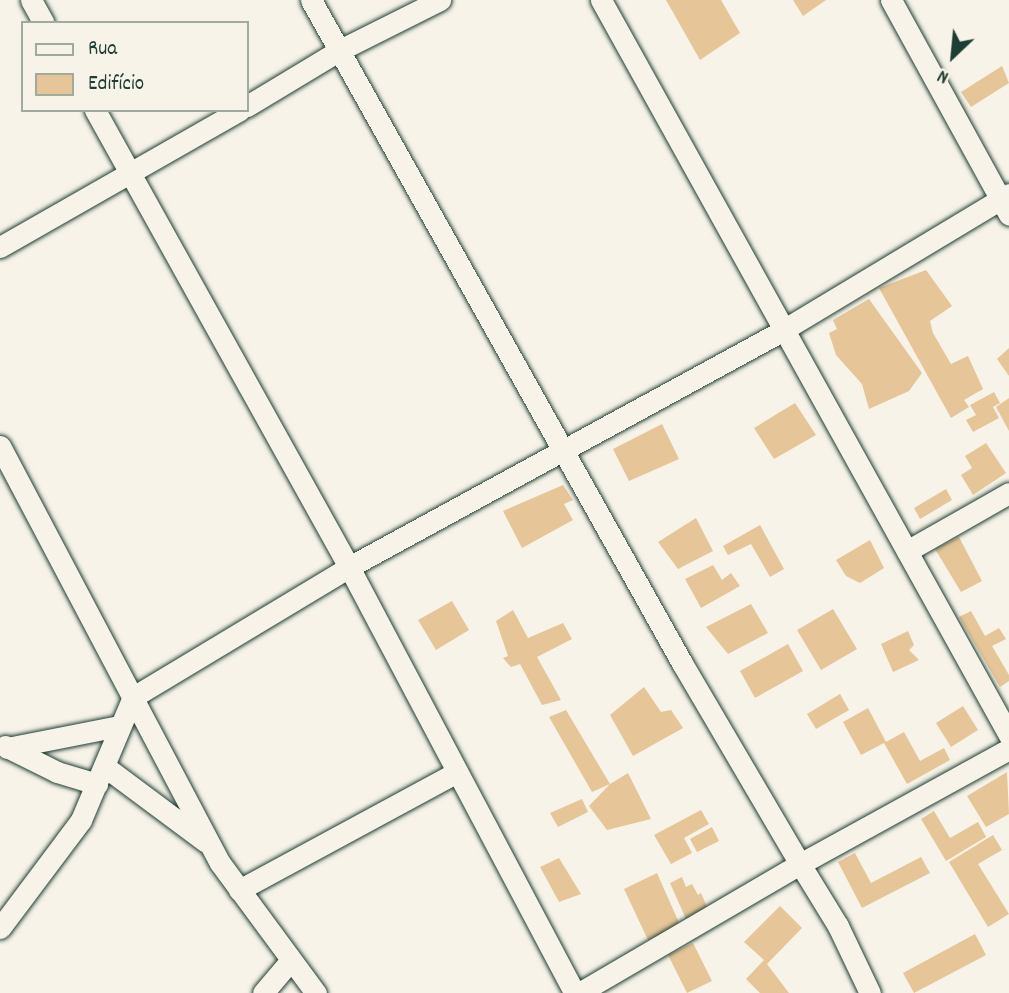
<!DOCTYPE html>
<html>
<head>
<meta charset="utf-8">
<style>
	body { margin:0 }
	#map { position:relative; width:1009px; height:993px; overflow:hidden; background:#f7f3e8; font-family:Dekko,sans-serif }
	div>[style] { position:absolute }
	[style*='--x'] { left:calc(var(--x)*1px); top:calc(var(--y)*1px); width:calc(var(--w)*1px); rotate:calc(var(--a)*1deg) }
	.building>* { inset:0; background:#e6c598 }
	.roads { filter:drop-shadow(0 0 2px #1f3d34) drop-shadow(0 0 2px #1f3d34) }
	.minor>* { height:21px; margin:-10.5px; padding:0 10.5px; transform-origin:10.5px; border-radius:10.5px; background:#f7f3e8 }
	span { translate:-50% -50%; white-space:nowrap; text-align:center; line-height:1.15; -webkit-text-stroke:6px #f7f3e8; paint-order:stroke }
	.legend { position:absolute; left:21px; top:21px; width:228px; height:91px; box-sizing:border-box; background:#f7f3e8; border:2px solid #a1aaa0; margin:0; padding:9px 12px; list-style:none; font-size:21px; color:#1f3d34 }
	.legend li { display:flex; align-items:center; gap:14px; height:35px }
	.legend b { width:35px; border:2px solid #a1aaa0 }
	.north { position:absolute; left:918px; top:21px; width:70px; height:70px; -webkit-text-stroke:5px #f7f3e8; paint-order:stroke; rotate:206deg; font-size:19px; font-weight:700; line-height:28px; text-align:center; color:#1f3d34 }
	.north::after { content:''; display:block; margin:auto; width:24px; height:32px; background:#1f3d34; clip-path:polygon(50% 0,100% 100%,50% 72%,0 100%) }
</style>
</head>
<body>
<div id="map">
	<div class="building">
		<div style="clip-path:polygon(666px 0,721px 0,740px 33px,700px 60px)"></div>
		<div style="clip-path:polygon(793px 0,826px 0,803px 16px)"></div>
		<div style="clip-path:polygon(1002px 66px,1009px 83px,971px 107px,961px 92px)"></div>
		<div style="clip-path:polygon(926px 270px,952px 306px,930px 321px,933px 333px,951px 364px,968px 356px,983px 389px,964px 400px,969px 407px,951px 418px,879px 288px)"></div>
		<div style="clip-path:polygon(869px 299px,922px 373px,909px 391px,869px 409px,862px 384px,836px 355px,829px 333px,837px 329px,833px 320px)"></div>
		<div style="clip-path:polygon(1009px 348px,1009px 376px,997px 359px)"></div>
		<div style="clip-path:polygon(994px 392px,1000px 403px,993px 407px,999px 418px,973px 432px,966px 420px,976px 415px,970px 405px)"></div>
		<div style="clip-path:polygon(1009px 398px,1009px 431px,996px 407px)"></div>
		<div style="clip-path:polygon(795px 403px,816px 435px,774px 459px,754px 428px)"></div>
		<div style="clip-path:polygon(662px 424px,679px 459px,629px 481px,613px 449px)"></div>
		<div style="clip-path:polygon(986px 443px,1006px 473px,973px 495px,961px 475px,972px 468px,965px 456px)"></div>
		<div style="clip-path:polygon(563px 485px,573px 500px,564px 504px,573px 520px,522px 548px,503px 511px)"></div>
		<div style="clip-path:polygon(946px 489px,952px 500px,920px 519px,914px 508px)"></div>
		<div style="clip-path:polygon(696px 518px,713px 551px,678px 569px,658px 542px)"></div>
		<div style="clip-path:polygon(760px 525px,784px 569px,770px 577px,751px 544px,728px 555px,723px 546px)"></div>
		<div style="clip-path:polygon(959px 537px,982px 581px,961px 592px,935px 549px)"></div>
		<div style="clip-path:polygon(870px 540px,884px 568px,860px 583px,846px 576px,836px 560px)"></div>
		<div style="clip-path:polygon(713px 565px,722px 580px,731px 573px,740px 586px,701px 608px,685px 579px)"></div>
		<div style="clip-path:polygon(452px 601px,469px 630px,436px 650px,418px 620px)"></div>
		<div style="clip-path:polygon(751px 604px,768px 633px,728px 654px,706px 627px)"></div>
		<div style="clip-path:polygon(833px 609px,857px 649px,821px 670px,797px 630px)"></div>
		<div style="clip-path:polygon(513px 610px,528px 638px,563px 623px,572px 639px,537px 657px,561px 700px,542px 705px,520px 664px,511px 667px,503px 658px,508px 656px,496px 621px)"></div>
		<div style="clip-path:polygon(971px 611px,985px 636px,999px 628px,1006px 639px,992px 646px,1009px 675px,1009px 681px,1000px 687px,959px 617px)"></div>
		<div style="clip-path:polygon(908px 631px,914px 645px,909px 650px,919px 660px,893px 672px,881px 644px)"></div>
		<div style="clip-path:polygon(788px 644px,803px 671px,755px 698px,740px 671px)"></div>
		<div style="clip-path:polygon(644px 687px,661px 712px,671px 710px,683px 728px,633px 756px,610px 715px)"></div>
		<div style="clip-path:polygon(840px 694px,849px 710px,816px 729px,807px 714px)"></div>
		<div style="clip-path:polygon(963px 706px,978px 730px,951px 747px,936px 723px)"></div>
		<div style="clip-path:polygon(868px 708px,886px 742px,904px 732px,920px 761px,944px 748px,950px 760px,907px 784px,884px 743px,861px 755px,843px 722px)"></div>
		<div style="clip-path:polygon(566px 710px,610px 784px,628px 773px,651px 819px,607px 830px,589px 806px,610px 784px,592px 792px,549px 717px)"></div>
		<div style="clip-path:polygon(1007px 772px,1009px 814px,986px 827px,967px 796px)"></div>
		<div style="clip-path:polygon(582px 799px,588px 812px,558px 827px,550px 813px)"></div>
		<div style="clip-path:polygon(701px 810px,709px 824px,684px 838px,692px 853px,671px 864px,654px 835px)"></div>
		<div style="clip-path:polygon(934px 811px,950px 838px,978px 822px,986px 837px,946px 861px,921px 819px)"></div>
		<div style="clip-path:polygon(712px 827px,719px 841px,697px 852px,690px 839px)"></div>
		<div style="clip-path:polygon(993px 835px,1002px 850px,978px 864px,1009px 914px,988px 927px,949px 862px)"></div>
		<div style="clip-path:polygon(855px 853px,871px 883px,921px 857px,930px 873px,862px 908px,838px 862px)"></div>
		<div style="clip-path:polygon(559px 858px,581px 894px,559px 902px,540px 867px)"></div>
		<div style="clip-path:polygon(657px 873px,680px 925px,648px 940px,624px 889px)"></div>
		<div style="clip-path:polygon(682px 877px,686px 887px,692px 884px,698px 895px,701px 893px,708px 909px,686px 919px,670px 883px)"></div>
		<div style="clip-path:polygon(780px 906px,802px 928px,767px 964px,789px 993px,760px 993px,746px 979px,764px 960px,744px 942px)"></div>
		<div style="clip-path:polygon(975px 934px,986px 955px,914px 993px,903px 973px)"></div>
		<div style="clip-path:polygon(693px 943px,712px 981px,687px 993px,668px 955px)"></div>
	</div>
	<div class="roads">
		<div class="minor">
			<div style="--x:31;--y:0;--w:26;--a:61"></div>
			<div style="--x:311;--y:0;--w:760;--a:60.77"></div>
			<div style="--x:682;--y:663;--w:233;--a:59.6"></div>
			<div style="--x:800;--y:864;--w:239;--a:-28.8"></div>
			<div style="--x:601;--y:0;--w:841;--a:60.97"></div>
			<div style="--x:891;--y:0;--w:245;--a:61.2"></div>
			<div style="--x:247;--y:106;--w:109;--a:-31.1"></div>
			<div style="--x:340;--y:50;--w:112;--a:-26.6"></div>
			<div style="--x:95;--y:110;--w:523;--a:60.93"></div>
			<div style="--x:349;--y:567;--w:482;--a:62.1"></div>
			<div style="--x:0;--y:247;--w:276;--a:-29.7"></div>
			<div style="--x:0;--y:446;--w:471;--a:62.2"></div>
			<div style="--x:220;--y:863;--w:162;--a:53.6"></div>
			<div style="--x:907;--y:551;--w:117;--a:-29.6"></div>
			<div style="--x:5;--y:746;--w:58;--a:26.6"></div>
			<div style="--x:57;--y:772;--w:42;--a:16.7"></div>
			<div style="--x:7;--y:748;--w:114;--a:-11.1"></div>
			<div style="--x:104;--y:766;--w:127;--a:36.7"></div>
			<div style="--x:239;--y:890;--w:248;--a:-28.4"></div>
			<div style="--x:0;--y:928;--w:135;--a:-53.1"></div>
			<div style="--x:81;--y:820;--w:134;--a:-67.1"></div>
			<div style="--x:133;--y:697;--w:252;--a:-31"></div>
			<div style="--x:349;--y:567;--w:494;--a:-28.6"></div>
			<div style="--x:783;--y:330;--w:264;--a:-31"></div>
			<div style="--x:263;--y:993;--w:42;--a:-49.8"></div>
			<div style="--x:579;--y:993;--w:256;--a:-30.3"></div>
			<div style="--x:800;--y:864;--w:73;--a:58.5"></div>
			<div style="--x:838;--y:926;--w:74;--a:64.5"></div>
		</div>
	</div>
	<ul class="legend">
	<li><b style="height:9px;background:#f7f3e8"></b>Rua</li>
	<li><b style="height:19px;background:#e6c598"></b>Edifício</li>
	</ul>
	<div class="north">N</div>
</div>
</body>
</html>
